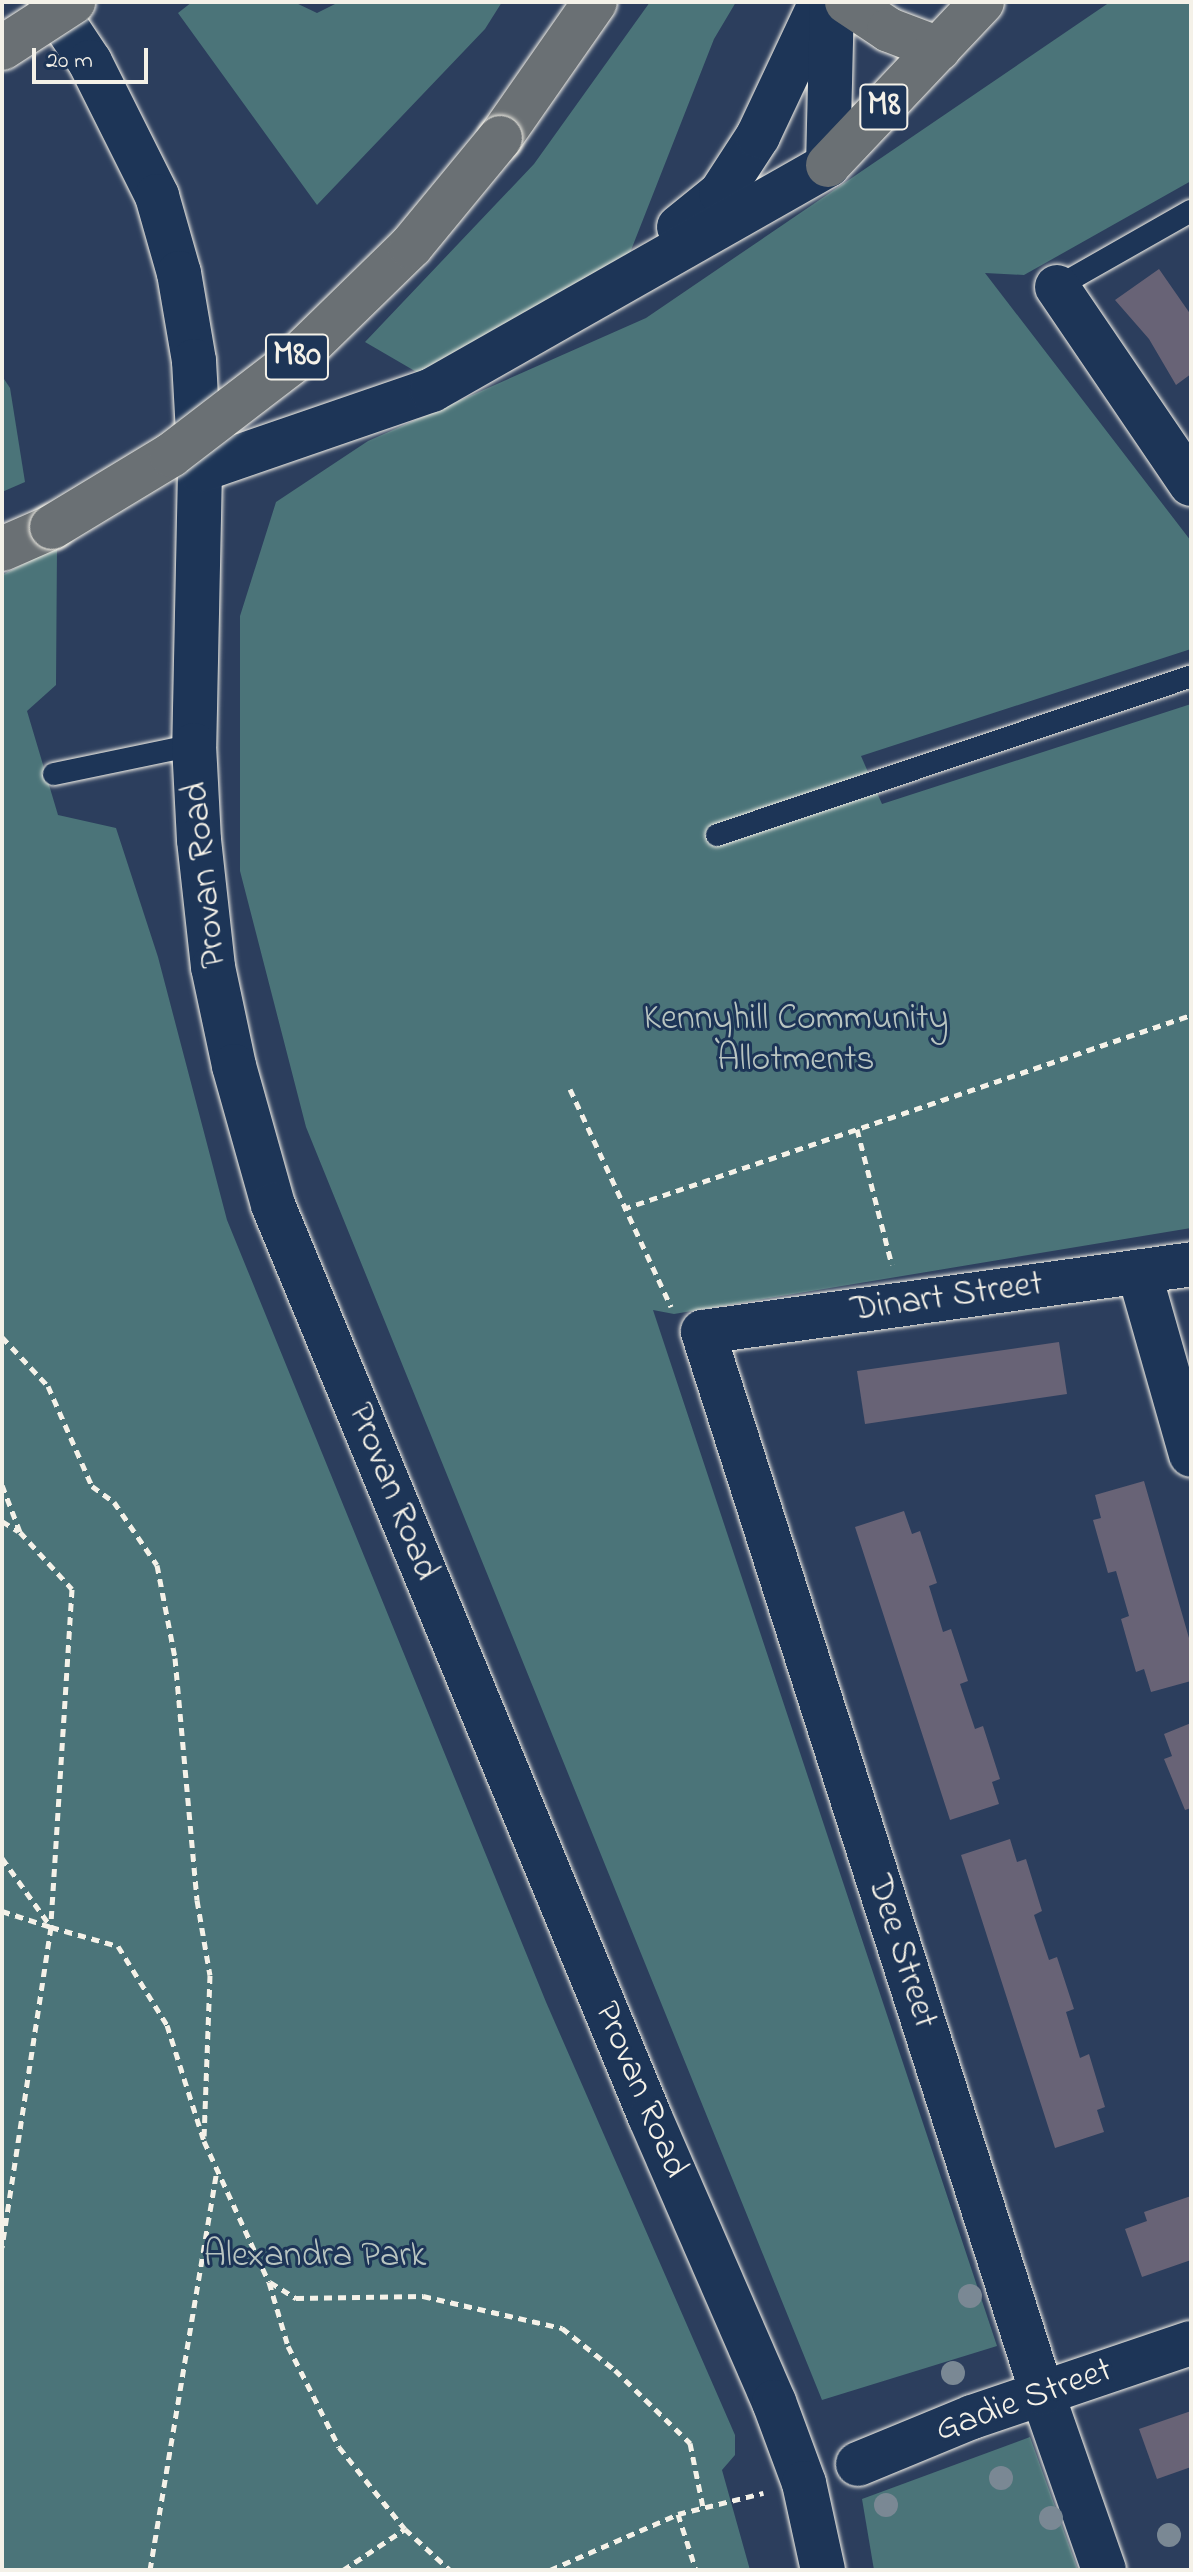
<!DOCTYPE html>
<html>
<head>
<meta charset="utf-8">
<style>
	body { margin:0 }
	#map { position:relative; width:1193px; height:2572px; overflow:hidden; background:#2c3e5d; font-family:"Indie Flower",sans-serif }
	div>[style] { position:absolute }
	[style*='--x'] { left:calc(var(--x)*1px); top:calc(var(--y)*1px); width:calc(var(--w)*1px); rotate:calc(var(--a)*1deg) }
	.green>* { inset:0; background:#4b7479 }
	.building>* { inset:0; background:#686376 }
	.path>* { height:5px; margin-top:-2.5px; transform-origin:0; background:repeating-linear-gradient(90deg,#f4f1e8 0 8px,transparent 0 14px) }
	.roads { filter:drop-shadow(0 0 2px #f4f1e8) drop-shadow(0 0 2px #f4f1e8) }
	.service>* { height:22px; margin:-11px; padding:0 11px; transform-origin:11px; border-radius:11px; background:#1d3557 }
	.minor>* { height:44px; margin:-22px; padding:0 22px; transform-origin:22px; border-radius:22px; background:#1d3557 }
	.tertiary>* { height:44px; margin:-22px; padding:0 22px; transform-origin:22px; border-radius:22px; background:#1d3557 }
	.motorway>* { height:44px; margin:-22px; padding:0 22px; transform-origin:22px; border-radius:22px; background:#6a7074 }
	.bridges { filter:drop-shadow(0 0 2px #f4f1e8) drop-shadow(0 0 2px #f4f1e8) }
	.motorway-bridge>* { height:44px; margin:-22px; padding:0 22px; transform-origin:22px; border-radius:22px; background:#6a7074 }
	.trees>* { width:24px; height:24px; margin:-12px; border-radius:50%; background:#7a8894 }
	span { translate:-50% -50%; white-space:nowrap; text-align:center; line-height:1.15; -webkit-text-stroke:6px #1d3557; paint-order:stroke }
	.shield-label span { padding:2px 6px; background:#1d3557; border:2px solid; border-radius:6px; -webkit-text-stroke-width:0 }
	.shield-label { font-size:34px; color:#f4f1e8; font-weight:700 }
	.street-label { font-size:36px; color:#f4f1e8 }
	.park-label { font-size:36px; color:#b9c5c1 }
	.frame { position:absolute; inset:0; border:4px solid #f4f1e8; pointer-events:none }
	.scale { position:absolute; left:32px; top:48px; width:116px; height:36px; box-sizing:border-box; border:4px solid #f4f1e8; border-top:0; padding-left:10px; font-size:24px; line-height:28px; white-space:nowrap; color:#f4f1e8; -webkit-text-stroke:6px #1d3557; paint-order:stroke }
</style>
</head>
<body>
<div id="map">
	<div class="green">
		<div style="clip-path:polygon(192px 2px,294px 2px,317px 13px,339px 2px,502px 2px,485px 29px,317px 205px,178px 13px)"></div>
		<div style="clip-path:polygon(650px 2px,736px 2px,714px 39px,624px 268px,420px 374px,365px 342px,534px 164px)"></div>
		<div style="clip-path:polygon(1110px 2px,1191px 2px,1191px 181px,1024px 275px,985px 273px,1191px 541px,1191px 649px,861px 756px,882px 804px,1191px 704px,1191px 1228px,674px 1314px,653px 1310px,997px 2346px,822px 2400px,306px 1127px,240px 871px,240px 616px,276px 502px,368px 441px,646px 318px)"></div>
		<div style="clip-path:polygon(2px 376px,10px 388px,25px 482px,2px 492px)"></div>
		<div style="clip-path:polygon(57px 547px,56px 685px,27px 711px,58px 815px,116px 828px,158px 957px,227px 1220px,546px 2002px,735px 2435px,735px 2455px,722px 2470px,750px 2570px,2px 2570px,2px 575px)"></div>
		<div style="clip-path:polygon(1030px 2437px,1078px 2570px,874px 2570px,862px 2499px)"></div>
	</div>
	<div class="building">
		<div style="clip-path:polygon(1159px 269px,1191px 315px,1191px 374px,1176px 385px,1149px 339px,1115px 300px)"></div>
		<div style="clip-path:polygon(1059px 1342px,1067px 1394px,865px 1424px,857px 1371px)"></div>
		<div style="clip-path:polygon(1144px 1481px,1191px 1645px,1191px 1681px,1151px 1692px,1144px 1669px,1136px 1672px,1121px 1619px,1129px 1616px,1116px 1571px,1108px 1573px,1093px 1520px,1101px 1518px,1095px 1495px)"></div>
		<div style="clip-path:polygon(904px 1511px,912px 1534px,920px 1531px,937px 1583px,929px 1586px,943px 1632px,951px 1629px,968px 1681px,960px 1684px,975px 1729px,983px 1726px,1000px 1779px,992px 1782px,999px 1804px,950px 1820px,855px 1527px)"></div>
		<div style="clip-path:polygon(1191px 1723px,1191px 1808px,1185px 1810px,1164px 1759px,1172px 1756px,1164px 1734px)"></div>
		<div style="clip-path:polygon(1010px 1839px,1017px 1862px,1026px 1859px,1042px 1911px,1034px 1915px,1049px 1960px,1057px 1957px,1074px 2009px,1066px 2012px,1080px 2058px,1089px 2054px,1105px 2107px,1097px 2110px,1104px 2132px,1055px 2148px,961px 1855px)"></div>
		<div style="clip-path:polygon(1191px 2196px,1191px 2260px,1142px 2277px,1125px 2229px,1147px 2221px,1144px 2212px)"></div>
		<div style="clip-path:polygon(1191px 2411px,1191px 2467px,1157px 2479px,1139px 2429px)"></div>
	</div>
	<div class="path">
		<div style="--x:570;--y:1089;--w:240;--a:65.1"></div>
		<div style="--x:857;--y:1129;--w:140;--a:75.6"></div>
		<div style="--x:623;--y:1209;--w:600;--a:-18.86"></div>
		<div style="--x:2;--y:1337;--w:67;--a:46.8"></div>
		<div style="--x:48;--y:1386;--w:109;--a:66.3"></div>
		<div style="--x:92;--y:1486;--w:27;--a:36"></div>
		<div style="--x:114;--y:1502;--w:76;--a:55.7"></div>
		<div style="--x:157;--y:1565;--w:95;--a:79"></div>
		<div style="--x:175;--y:1658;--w:243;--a:84.8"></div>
		<div style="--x:197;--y:1900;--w:76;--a:80.2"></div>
		<div style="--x:210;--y:1975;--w:161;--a:92.1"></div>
		<div style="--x:2;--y:1485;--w:50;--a:69"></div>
		<div style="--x:20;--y:1532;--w:77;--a:47.6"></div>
		<div style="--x:72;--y:1589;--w:339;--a:93.6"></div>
		<div style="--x:51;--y:1927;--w:324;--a:98.7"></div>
		<div style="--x:2;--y:1521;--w:19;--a:32"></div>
		<div style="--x:2;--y:1858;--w:85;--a:54.6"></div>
		<div style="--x:51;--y:1927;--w:70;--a:15.8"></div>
		<div style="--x:118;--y:1946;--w:93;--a:58.2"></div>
		<div style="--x:167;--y:2025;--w:122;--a:72.3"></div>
		<div style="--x:204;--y:2141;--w:155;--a:65.3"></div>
		<div style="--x:269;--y:2282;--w:67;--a:73.5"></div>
		<div style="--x:288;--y:2346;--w:113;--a:63.2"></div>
		<div style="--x:339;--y:2447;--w:105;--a:51.2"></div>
		<div style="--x:405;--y:2529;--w:61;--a:42.3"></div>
		<div style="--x:2;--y:1911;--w:52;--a:18.1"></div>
		<div style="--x:270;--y:2282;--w:31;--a:32"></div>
		<div style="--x:296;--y:2298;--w:127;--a:-0.9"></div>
		<div style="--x:423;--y:2296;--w:143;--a:13"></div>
		<div style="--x:562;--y:2328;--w:68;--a:38.4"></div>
		<div style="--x:615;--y:2370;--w:105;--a:44.2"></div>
		<div style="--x:690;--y:2443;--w:65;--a:78.5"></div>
		<div style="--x:678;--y:2514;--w:59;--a:72.2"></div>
		<div style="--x:150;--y:2570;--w:407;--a:-80.5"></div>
		<div style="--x:343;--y:2570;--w:74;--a:-33.5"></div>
		<div style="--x:550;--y:2570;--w:140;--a:-23.6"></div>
		<div style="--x:678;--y:2514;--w:88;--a:-13.9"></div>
	</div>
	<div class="roads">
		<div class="service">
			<div style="--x:1057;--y:287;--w:154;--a:-29.6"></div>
			<div style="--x:54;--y:774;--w:143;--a:-11.7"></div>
			<div style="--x:717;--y:835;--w:500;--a:-18.5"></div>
		</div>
		<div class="minor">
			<div style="--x:1057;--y:287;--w:238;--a:55.8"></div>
			<div style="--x:1139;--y:1272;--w:190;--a:74.1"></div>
			<div style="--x:858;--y:2464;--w:123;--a:-22.4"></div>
			<div style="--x:972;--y:2417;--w:231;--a:-18.7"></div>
			<div style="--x:1104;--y:2570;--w:188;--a:-109.3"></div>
			<div style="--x:1042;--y:2393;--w:1114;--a:-107.72"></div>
			<div style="--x:703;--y:1332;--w:493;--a:-7.9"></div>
		</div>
		<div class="tertiary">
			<div style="--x:50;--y:2;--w:72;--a:56.3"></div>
			<div style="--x:90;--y:62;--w:150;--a:63.4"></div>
			<div style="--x:157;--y:196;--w:80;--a:74.1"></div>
			<div style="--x:179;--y:273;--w:89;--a:80.3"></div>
			<div style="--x:194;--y:361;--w:109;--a:86.8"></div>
			<div style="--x:200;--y:470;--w:275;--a:91.2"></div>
			<div style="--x:194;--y:745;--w:95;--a:87"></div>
			<div style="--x:199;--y:840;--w:128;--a:83.7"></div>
			<div style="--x:213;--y:967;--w:101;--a:78"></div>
			<div style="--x:234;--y:1066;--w:144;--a:74.3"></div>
			<div style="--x:273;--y:1205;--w:987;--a:67.54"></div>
			<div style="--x:650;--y:2117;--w:311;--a:66.5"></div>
			<div style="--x:774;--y:2402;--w:86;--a:69.7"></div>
			<div style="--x:804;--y:2483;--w:89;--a:77.7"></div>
			<div style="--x:679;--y:227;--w:54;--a:-39"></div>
			<div style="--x:721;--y:193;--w:68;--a:-57"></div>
			<div style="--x:758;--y:136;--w:148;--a:-64.8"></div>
			<div style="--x:200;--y:470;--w:245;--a:-19"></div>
			<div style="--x:432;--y:390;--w:455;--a:-29.6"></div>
			<div style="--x:828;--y:165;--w:163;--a:-88.6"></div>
		</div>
		<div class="motorway">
			<div style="--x:847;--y:2;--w:50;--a:33.7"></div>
			<div style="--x:889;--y:30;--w:53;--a:20.8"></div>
			<div style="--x:500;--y:138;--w:166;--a:-55.1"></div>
			<div style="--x:828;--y:165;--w:224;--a:-46.6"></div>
			<div style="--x:2;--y:549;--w:55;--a:-23.7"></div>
		</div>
	</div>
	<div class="bridges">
		<div class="motorway-bridge">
			<div style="--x:2;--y:48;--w:85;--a:-32.9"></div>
			<div style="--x:52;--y:527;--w:139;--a:-31.2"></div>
			<div style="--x:171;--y:455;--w:153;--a:-37.5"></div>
			<div style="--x:292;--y:362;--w:166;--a:-44.3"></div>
			<div style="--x:411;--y:246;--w:140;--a:-50.5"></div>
		</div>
	</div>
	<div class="trees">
		<div style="left:970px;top:2296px"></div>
		<div style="left:953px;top:2373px"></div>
		<div style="left:1001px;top:2478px"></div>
		<div style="left:886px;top:2505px"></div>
		<div style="left:1051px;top:2518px"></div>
		<div style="left:1169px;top:2535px"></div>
	</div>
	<div class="shield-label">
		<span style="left:884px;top:107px">M8</span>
		<span style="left:297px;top:357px">M80</span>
	</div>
	<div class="street-label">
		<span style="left:206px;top:875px;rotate:-96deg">Provan Road</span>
		<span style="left:947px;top:1298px;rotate:-8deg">Dinart Street</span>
		<span style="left:392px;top:1492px;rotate:68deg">Provan Road</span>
		<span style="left:901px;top:1952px;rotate:72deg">Dee Street</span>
		<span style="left:640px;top:2090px;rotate:67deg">Provan Road</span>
		<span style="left:1024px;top:2401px;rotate:-20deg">Gadie Street</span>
	</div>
	<div class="park-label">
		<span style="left:796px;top:1040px">Kennyhill Community<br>Allotments</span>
		<span style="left:315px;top:2257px">Alexandra Park</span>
	</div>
	<div class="frame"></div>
	<div class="scale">20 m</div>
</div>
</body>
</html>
